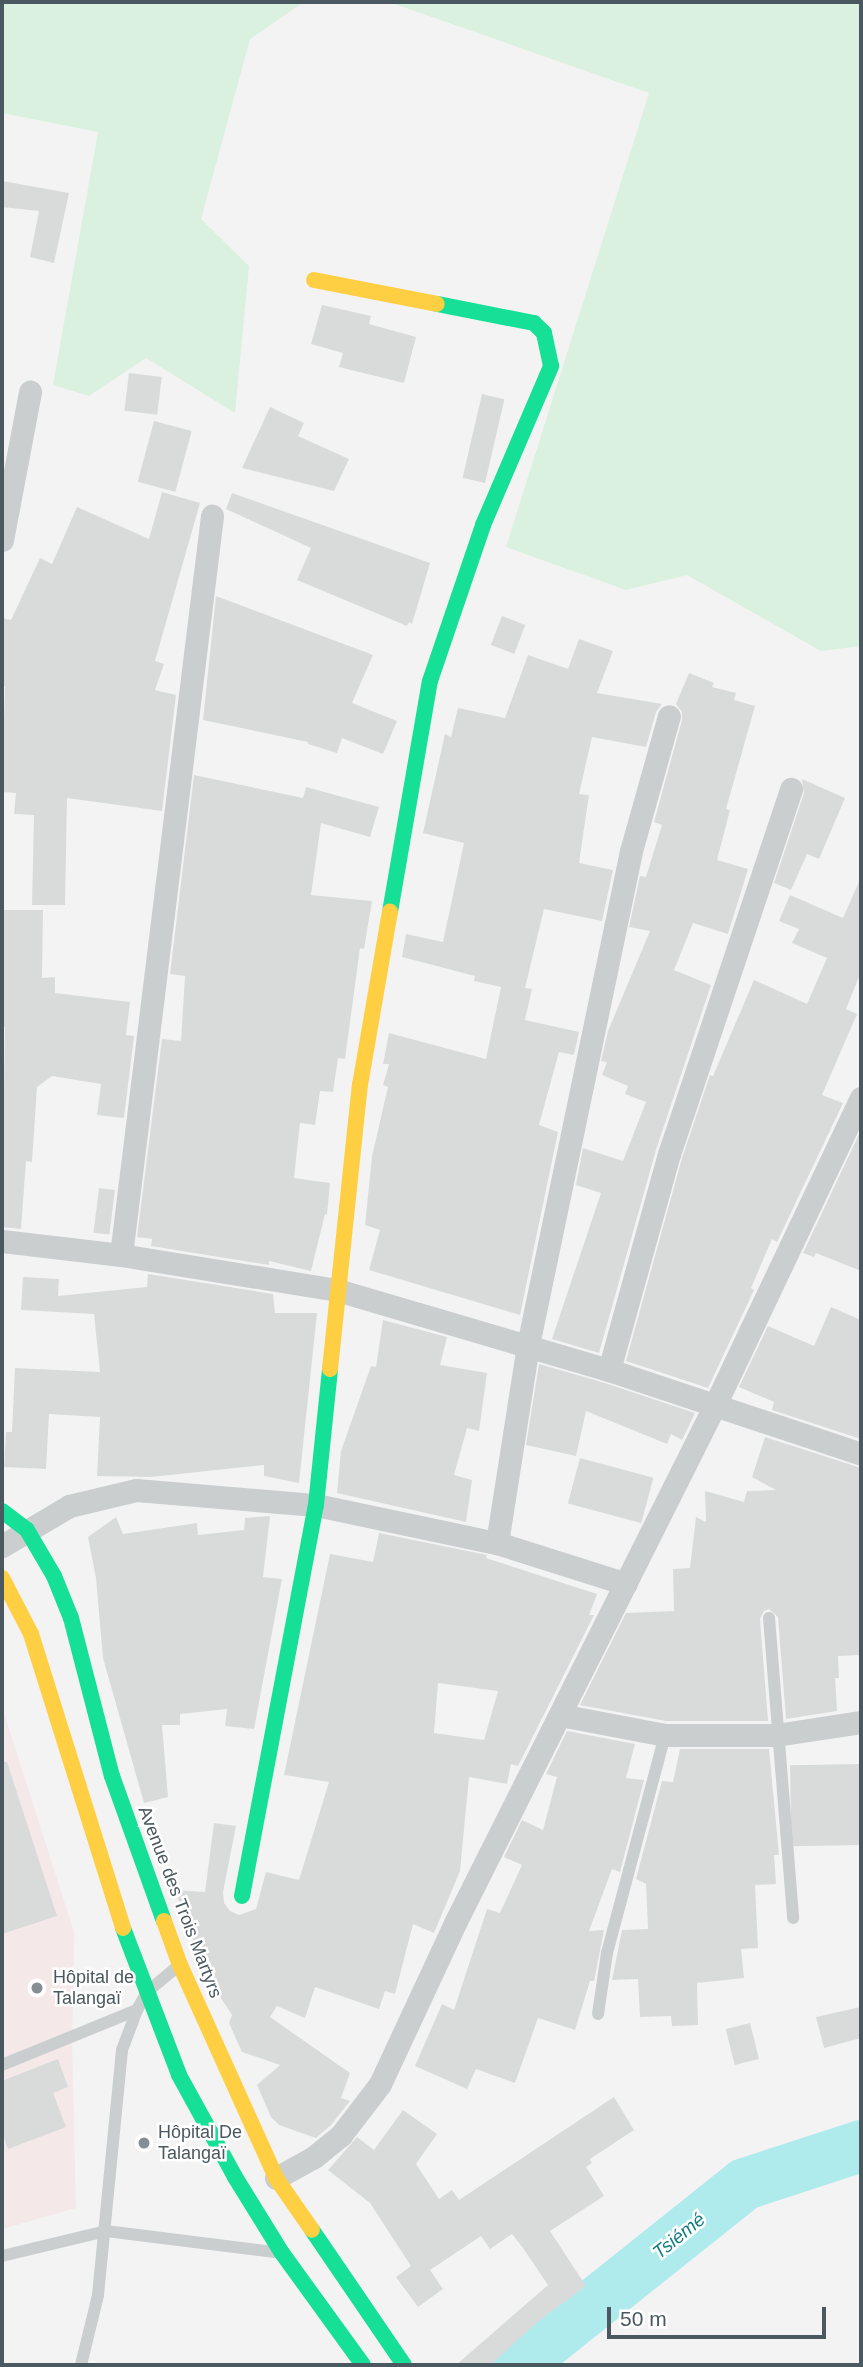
<!DOCTYPE html>
<html>
<head>
<meta charset="utf-8">
<style>
  body { margin:0 }
  #map { position:relative; width:863px; height:2367px; overflow:hidden; background:#f3f3f3; font-family:Helvetica,sans-serif }
  div>[style] { position:absolute }
  [style*='--x'] { left:calc(var(--x)*1px); top:calc(var(--y)*1px); width:calc(var(--w)*1px); rotate:calc(var(--a)*1deg) }
  .medical>* { inset:0; background:#f4e8e9 }
  .green>* { inset:0; background:#d9f1de }
  .river>* { height:52px; margin:-26px; padding:0 26px; transform-origin:26px; border-radius:26px; background:#afeaed }
  .building>* { inset:0; background:#d9dbdb; transform-origin:0 0 }
  .lane>* { height:12px; margin:-6px; padding:0 6px; transform-origin:6px; border-radius:6px; background:#cacecf }
  .street>* { height:23px; margin:-11.5px; padding:0 11.5px; transform-origin:11.5px; border-radius:11.5px; background:#cacecf }
  .fast>* { height:16px; margin:-8px; padding:0 8px; transform-origin:8px; border-radius:8px; background:#16e098 }
  .slow>* { height:16px; margin:-8px; padding:0 8px; transform-origin:8px; border-radius:8px; background:#ffcf43 }
  .dots>* { width:19px; height:19px; translate:-50% -50%; box-sizing:border-box; border:4px solid #fff; border-radius:50% }
  span { translate:-50% -50%; white-space:nowrap; text-align:center; line-height:1.15; -webkit-text-stroke:5px #fff; paint-order:stroke }
  .street-label { font-size:18px; color:#4a585f }
  .poi-label { font-size:18px; color:#4a585f }
  .left { translate:0 -50%; text-align:left }
  .water-label { font-size:19px; color:#127e84; font-style:italic }
  .frame { position:absolute; inset:0; border:4px solid #4a585f; pointer-events:none }
  .scale { position:absolute; left:607px; top:2307px; width:219px; height:32px; box-sizing:border-box; border:4px solid #4a585f; border-top:0; padding-left:9px; font-size:21px; line-height:24px; white-space:nowrap; color:#4a585f; -webkit-text-stroke:5px #fff; paint-order:stroke }
</style>
</head>
<body>
<div id="map">
  <div class="medical">
    <i style="clip-path:polygon(2px 1707px,74px 1932px,72px 2044px,76px 2208px,2px 2229px)"></i>
  </div>
  <div class="green">
    <i style="clip-path:polygon(2px 2px,304px 2px,250px 39px,201px 219px,249px 266px,235px 413px,146px 358px,89px 396px,53px 385px,98px 132px,2px 113px)"></i>
    <i style="clip-path:polygon(389px 2px,861px 2px,861px 646px,821px 651px,687px 575px,626px 590px,506px 547px,649px 93px)"></i>
  </div>
  <div class="river">
    <i style="--x:518;--y:2365;--w:290;--a:-38.6"></i>
    <i style="--x:745;--y:2184;--w:122;--a:-18.1"></i>
  </div>
  <div class="building">
    <i style="clip-path:polygon(2px 181px,69px 193px,54px 263px,30px 257px,39px 211px,2px 207px)"></i>
    <i style="clip-path:polygon(322px 305px,371px 316px,369px 324px,416px 337px,404px 383px,339px 367px,343px 353px,311px 344px)"></i>
    <i style="left:129px;top:373px;width:33px;height:38px;rotate:7deg"></i>
    <i style="left:482px;top:394px;width:23px;height:86px;rotate:13deg"></i>
    <i style="clip-path:polygon(270px 407px,304px 423px,298px 436px,349px 459px,334px 491px,242px 468px)"></i>
    <i style="left:154px;top:421px;width:39px;height:63px;rotate:15deg"></i>
    <i style="clip-path:polygon(162px 492px,200px 503px,155px 661px,164px 664px,155px 690px,176px 695px,162px 811px,67px 798px,65px 905px,32px 905px,34px 815px,14px 814px,16px 793px,2px 792px,5px 686px,2px 686px,2px 618px,11px 620px,40px 558px,52px 564px,77px 507px,149px 539px)"></i>
    <i style="clip-path:polygon(232px 493px,430px 563px,412px 624px,409px 622px,407px 626px,297px 580px,311px 548px,226px 509px)"></i>
    <i style="clip-path:polygon(216px 596px,373px 655px,352px 703px,397px 721px,383px 754px,342px 738px,337px 753px,308px 744px,308px 742px,203px 720px)"></i>
    <i style="left:502px;top:616px;width:25px;height:31px;rotate:21deg"></i>
    <i style="clip-path:polygon(579px 639px,613px 651px,597px 693px,662px 704px,656px 712px,646px 747px,592px 737px,579px 794px,589px 795px,579px 863px,613px 870px,602px 921px,544px 909px,525px 988px,532px 989px,525px 1020px,579px 1032px,574px 1055px,559px 1052px,539px 1125px,558px 1132px,520px 1315px,369px 1270px,380px 1230px,365px 1225px,372px 1156px,388px 1087px,383px 1085px,389px 1064px,383px 1064px,389px 1033px,486px 1059px,501px 987px,474px 981px,475px 976px,402px 957px,406px 934px,443px 942px,464px 843px,423px 833px,445px 734px,451px 737px,458px 708px,505px 718px,528px 655px,568px 669px)"></i>
    <i style="clip-path:polygon(689px 673px,714px 683px,712px 687px,736px 693px,734px 700px,755px 706px,726px 809px,730px 810px,717px 860px,748px 869px,728px 934px,693px 923px,674px 970px,711px 985px,656px 1150px,599px 1353px,552px 1339px,601px 1193px,576px 1185px,583px 1148px,623px 1161px,646px 1102px,625px 1094px,628px 1086px,602px 1075px,607px 1062px,601px 1061px,608px 1031px,650px 931px,629px 927px,640px 876px,646px 877px,662px 825px,654px 822px,682px 720px,682px 712px,676px 704px)"></i>
    <i style="clip-path:polygon(194px 775px,303px 798px,306px 787px,379px 807px,370px 837px,321px 823px,311px 895px,372px 901px,364px 949px,360px 948px,345px 1059px,338px 1058px,333px 1092px,320px 1091px,315px 1125px,300px 1123px,294px 1178px,330px 1183px,327px 1215px,325px 1214px,311px 1271px,269px 1261px,269px 1265px,151px 1246px,152px 1239px,137px 1237px,162px 1039px,181px 1041px,185px 976px,170px 974px)"></i>
    <i style="clip-path:polygon(802px 779px,845px 798px,819px 859px,807px 854px,791px 890px,774px 883px,804px 793px)"></i>
    <i style="clip-path:polygon(861px 877px,861px 972px,846px 1009px,857px 1014px,822px 1095px,843px 1103px,777px 1242px,772px 1239px,751px 1288px,754px 1290px,708px 1388px,626px 1361px,682px 1158px,710px 1075px,713px 1076px,754px 980px,807px 1004px,827px 958px,792px 943px,799px 929px,779px 921px,790px 895px,843px 918px)"></i>
    <i style="clip-path:polygon(2px 910px,43px 910px,42px 978px,55px 977px,55px 993px,130px 1002px,126px 1035px,134px 1036px,124px 1118px,97px 1115px,101px 1084px,52px 1076px,37px 1087px,32px 1162px,26px 1161px,21px 1229px,2px 1227px,5px 1027px,2px 1027px)"></i>
    <i style="clip-path:polygon(861px 1130px,861px 1271px,816px 1253px,814px 1257px,803px 1253px)"></i>
    <i style="left:99px;top:1188px;width:16px;height:45px;rotate:7deg"></i>
    <i style="clip-path:polygon(148px 1274px,273px 1294px,275px 1313px,317px 1313px,299px 1483px,264px 1476px,264px 1465px,151px 1477px,97px 1476px,100px 1417px,49px 1414px,46px 1469px,4px 1467px,6px 1432px,12px 1432px,15px 1368px,100px 1372px,94px 1314px,21px 1310px,23px 1277px,59px 1279px,58px 1296px,147px 1287px)"></i>
    <i style="clip-path:polygon(831px 1307px,861px 1320px,861px 1439px,772px 1410px,774px 1402px,739px 1387px,768px 1326px,814px 1346px)"></i>
    <i style="clip-path:polygon(383px 1320px,447px 1337px,440px 1365px,487px 1373px,479px 1431px,467px 1428px,454px 1475px,472px 1480px,466px 1522px,337px 1493px,341px 1451px,371px 1366px,376px 1367px)"></i>
    <i style="clip-path:polygon(539px 1364px,605px 1383px,695px 1413px,682px 1440px,671px 1434px,667px 1444px,586px 1411px,576px 1456px,526px 1445px)"></i>
    <i style="clip-path:polygon(765px 1437px,861px 1468px,860px 1655px,838px 1656px,839px 1678px,835px 1678px,837px 1711px,786px 1719px,778px 1617px,769px 1609px,764px 1611px,760px 1619px,768px 1721px,666px 1721px,580px 1705px,626px 1613px,674px 1611px,673px 1569px,690px 1568px,696px 1517px,706px 1522px,705px 1491px,744px 1502px,747px 1491px,776px 1490px,752px 1477px)"></i>
    <i style="left:580px;top:1458px;width:76px;height:47px;rotate:15deg"></i>
    <i style="clip-path:polygon(270px 1516px,263px 1577px,282px 1579px,254px 1729px,225px 1726px,227px 1709px,180px 1714px,180px 1725px,162px 1725px,168px 1797px,144px 1803px,103px 1658px,96px 1578px,88px 1537px,116px 1517px,123px 1534px,197px 1523px,198px 1535px,244px 1530px,245px 1518px)"></i>
    <i style="clip-path:polygon(evenodd,379px 1533px,487px 1555px,486px 1558px,597px 1594px,589px 1615px,594px 1615px,518px 1766px,511px 1764px,507px 1784px,469px 1777px,460px 1871px,434px 1933px,413px 1924px,395px 1994px,385px 1991px,379px 2009px,315px 1987px,305px 2018px,277px 2006px,270px 2017px,350px 2073px,341px 2098px,350px 2101px,331px 2125px,316px 2138px,279px 2125px,271px 2117px,257px 2085px,280px 2065px,242px 2052px,229px 2023px,232px 2015px,213px 1986px,199px 1957px,175px 1890px,205px 1892px,214px 1823px,236px 1826px,223px 1892px,224px 1903px,230px 1911px,239px 1915px,256px 1909px,266px 1872px,299px 1880px,329px 1782px,284px 1775px,330px 1554px,373px 1562px,379px 1533px,438px 1683px,498px 1691px,484px 1740px,434px 1733px,438px 1683px)"></i>
    <i style="clip-path:polygon(567px 1731px,635px 1744px,626px 1778px,644px 1780px,620px 1872px,612px 1869px,589px 1931px,604px 1930px,594px 1981px,590px 1981px,575px 2030px,538px 2018px,515px 2083px,476px 2069px,467px 2089px,415px 2066px,442px 2004px,454px 2010px,487px 1909px,500px 1913px,522px 1865px,504px 1857px,522px 1820px,543px 1830px,557px 1777px,546px 1774px)"></i>
    <i style="clip-path:polygon(680px 1749px,769px 1749px,779px 1855px,774px 1855px,776px 1884px,755px 1885px,758px 1948px,741px 1949px,744px 1978px,697px 1983px,698px 2025px,672px 2026px,671px 2016px,640px 2017px,638px 1979px,612px 1980px,622px 1930px,648px 1929px,646px 1884px,636px 1879px,662px 1781px,673px 1782px)"></i>
    <i style="clip-path:polygon(2px 1762px,7px 1762px,57px 1916px,2px 1934px)"></i>
    <i style="left:860px;top:1764px;width:81px;height:70px;rotate:89deg"></i>
    <i style="clip-path:polygon(861px 2007px,861px 2038px,824px 2048px,816px 2017px)"></i>
    <i style="left:750px;top:2023px;width:37px;height:25px;rotate:76deg"></i>
    <i style="clip-path:polygon(58px 2059px,68px 2087px,53px 2093px,66px 2127px,8px 2149px,2px 2132px,2px 2081px)"></i>
    <i style="clip-path:polygon(614px 2097px,634px 2130px,590px 2159px,592px 2163px,586px 2167px,604px 2196px,550px 2231px,586px 2286px,536px 2323px,491px 2365px,456px 2365px,548px 2285px,523px 2248px,512px 2234px,490px 2249px,481px 2236px,430px 2270px,443px 2289px,418px 2307px,396px 2277px,411px 2266px,370px 2203px,328px 2170px,357px 2137px,374px 2150px,403px 2110px,437px 2134px,416px 2164px,439px 2199px,452px 2190px,459px 2200px)"></i>
  </div>
  <div class="lane">
    <i style="--x:769;--y:1618;--w:301;--a:85.4"></i>
    <i style="--x:598;--y:2014;--w:62;--a:-81.6"></i>
    <i style="--x:607;--y:1953;--w:226;--a:-75.1"></i>
    <i style="--x:2;--y:2065;--w:146;--a:-22.2"></i>
    <i style="--x:2;--y:2256;--w:107;--a:-13.5"></i>
    <i style="--x:106;--y:2231;--w:169;--a:7.1"></i>
    <i style="--x:81;--y:2365;--w:72;--a:-76.3"></i>
    <i style="--x:98;--y:2295;--w:246;--a:-84.4"></i>
    <i style="--x:122;--y:2050;--w:43;--a:-69.4"></i>
    <i style="--x:137;--y:2010;--w:21;--a:-61"></i>
    <i style="--x:147;--y:1992;--w:38;--a:-40"></i>
  </div>
  <div class="street">
    <i style="--x:2;--y:540;--w:151;--a:-79.3"></i>
    <i style="--x:2;--y:1241;--w:120;--a:6.7"></i>
    <i style="--x:121;--y:1255;--w:219;--a:9.2"></i>
    <i style="--x:337;--y:1290;--w:284;--a:16.4"></i>
    <i style="--x:609;--y:1370;--w:266;--a:18.4"></i>
    <i style="--x:121;--y:1255;--w:745;--a:-82.98"></i>
    <i style="--x:609;--y:1370;--w:224;--a:-74.5"></i>
    <i style="--x:669;--y:1154;--w:385;--a:-71.5"></i>
    <i style="--x:497;--y:1543;--w:200;--a:-81.1"></i>
    <i style="--x:528;--y:1345;--w:505;--a:-78.22"></i>
    <i style="--x:631;--y:851;--w:140;--a:-74.3"></i>
    <i style="--x:2;--y:1546;--w:78;--a:-30.8"></i>
    <i style="--x:69;--y:1506;--w:69;--a:-13.4"></i>
    <i style="--x:136;--y:1490;--w:181;--a:4.8"></i>
    <i style="--x:316;--y:1505;--w:185;--a:11.9"></i>
    <i style="--x:497;--y:1543;--w:135;--a:17.6"></i>
    <i style="--x:560;--y:1715;--w:107;--a:10.8"></i>
    <i style="--x:665;--y:1735;--w:111;--a:0"></i>
    <i style="--x:776;--y:1735;--w:86;--a:-8.7"></i>
    <i style="--x:276;--y:2178;--w:43;--a:-28.9"></i>
    <i style="--x:314;--y:2157;--w:35;--a:-39"></i>
    <i style="--x:341;--y:2135;--w:64;--a:-52.6"></i>
    <i style="--x:380;--y:2084;--w:178;--a:-65"></i>
    <i style="--x:455;--y:1923;--w:580;--a:-63.35"></i>
    <i style="--x:715;--y:1405;--w:340;--a:-64.6"></i>
  </div>
  <div class="fast">
    <i style="--x:390;--y:912;--w:234;--a:-80.2"></i>
    <i style="--x:430;--y:681;--w:165;--a:-71.2"></i>
    <i style="--x:483;--y:525;--w:173;--a:-66.8"></i>
    <i style="--x:551;--y:366;--w:34;--a:-102"></i>
    <i style="--x:544;--y:333;--w:14;--a:-135"></i>
    <i style="--x:534;--y:323;--w:99;--a:-168.9"></i>
    <i style="--x:2;--y:1511;--w:31;--a:37"></i>
    <i style="--x:27;--y:1530;--w:53;--a:59.6"></i>
    <i style="--x:54;--y:1576;--w:45;--a:68"></i>
    <i style="--x:71;--y:1618;--w:163;--a:75.5"></i>
    <i style="--x:112;--y:1776;--w:154;--a:70.3"></i>
    <i style="--x:242;--y:1896;--w:398;--a:-79.3"></i>
    <i style="--x:316;--y:1505;--w:137;--a:-84.1"></i>
    <i style="--x:123;--y:1928;--w:157;--a:69.1"></i>
    <i style="--x:179;--y:2075;--w:116;--a:61.2"></i>
    <i style="--x:235;--y:2177;--w:89;--a:58.3"></i>
    <i style="--x:282;--y:2253;--w:138;--a:54.1"></i>
    <i style="--x:312;--y:2230;--w:163;--a:55.7"></i>
  </div>
  <div class="slow">
    <i style="--x:314;--y:280;--w:125;--a:11"></i>
    <i style="--x:330;--y:1369;--w:286;--a:-84"></i>
    <i style="--x:360;--y:1085;--w:176;--a:-80.2"></i>
    <i style="--x:2;--y:1578;--w:63;--a:62.6"></i>
    <i style="--x:31;--y:1634;--w:308;--a:72.6"></i>
    <i style="--x:164;--y:1921;--w:47;--a:70"></i>
    <i style="--x:180;--y:1965;--w:234;--a:65.7"></i>
    <i style="--x:276;--y:2178;--w:63;--a:55.3"></i>
  </div>
  <div class="dots">
    <i style="left:37px;top:1988px;background:#858e93"></i>
    <i style="left:144px;top:2143px;background:#858e93"></i>
  </div>
  <div class="street-label">
    <span style="left:180px;top:1902px;rotate:69deg">Avenue des Trois Martyrs</span>
  </div>
  <div class="poi-label">
    <span class="left" style="left:53px;top:1988px">Hôpital de<br>Talangaï</span>
    <span class="left" style="left:158px;top:2143px">Hôpital De<br>Talangaï</span>
  </div>
  <div class="water-label">
    <span style="left:679px;top:2236px;rotate:-39deg">Tsiémé</span>
  </div>
  <div class="frame"></div>
  <div class="scale">50 m</div>
</div>
</body>
</html>
